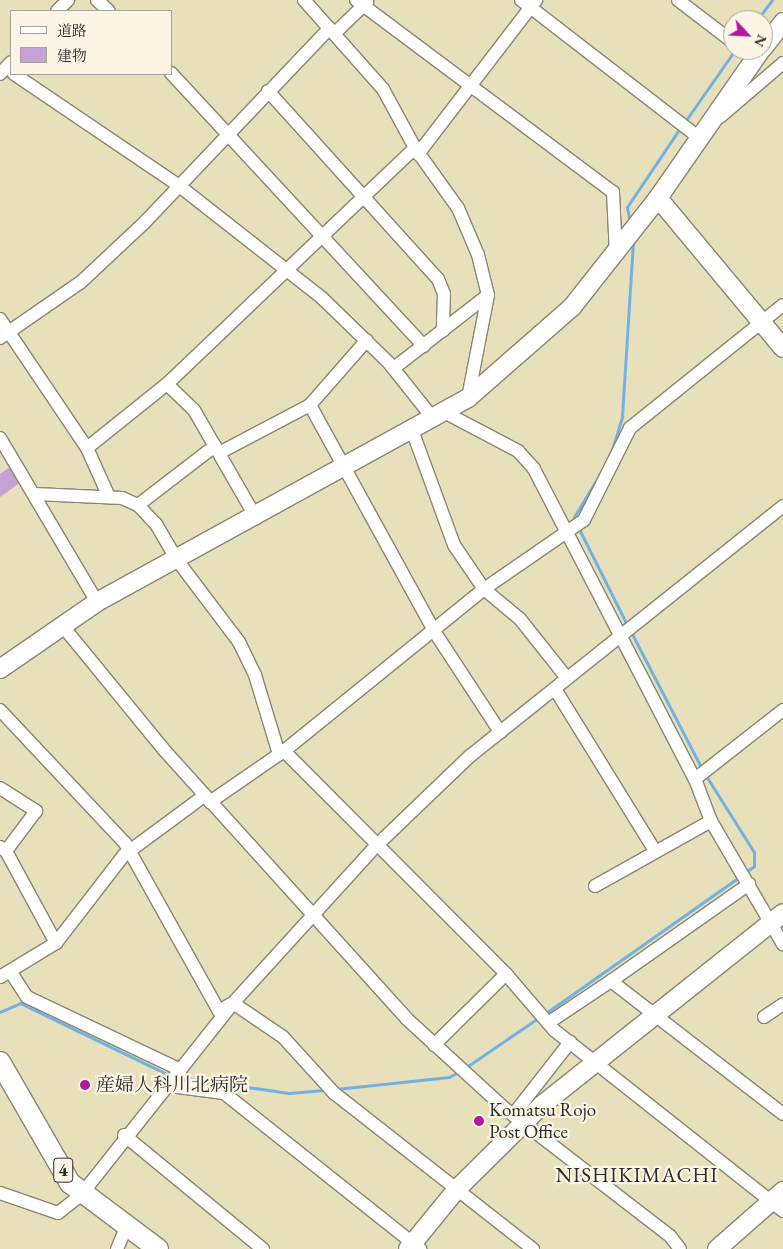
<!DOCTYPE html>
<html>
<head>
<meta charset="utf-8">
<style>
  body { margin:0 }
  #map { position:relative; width:783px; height:1249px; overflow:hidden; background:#e7e0bb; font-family:"EB Garamond","Noto Serif JP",serif }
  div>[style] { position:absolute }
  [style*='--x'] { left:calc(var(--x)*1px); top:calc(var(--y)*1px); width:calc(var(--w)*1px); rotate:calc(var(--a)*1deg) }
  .stream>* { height:3px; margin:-1.5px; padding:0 1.5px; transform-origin:1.5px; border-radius:1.5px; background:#71b2e5 }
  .building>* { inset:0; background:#c6a1d6 }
  .roads { filter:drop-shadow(1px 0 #898673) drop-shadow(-1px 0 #898673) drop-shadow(0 1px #898673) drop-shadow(0 -1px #898673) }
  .street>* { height:12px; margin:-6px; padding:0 6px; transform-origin:6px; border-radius:6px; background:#fff }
  .secondary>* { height:18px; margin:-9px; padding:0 9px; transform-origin:9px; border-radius:9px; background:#fff }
  .primary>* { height:20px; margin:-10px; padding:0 10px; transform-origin:10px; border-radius:10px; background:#fff }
  .dots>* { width:14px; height:14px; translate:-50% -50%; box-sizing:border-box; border:2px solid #fcf5e5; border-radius:50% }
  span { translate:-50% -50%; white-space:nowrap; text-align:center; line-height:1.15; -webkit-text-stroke:4.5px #fcf5e5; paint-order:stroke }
  .shield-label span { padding:1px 4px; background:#fcf5e5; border:1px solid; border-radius:4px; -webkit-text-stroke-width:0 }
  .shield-label { font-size:18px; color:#2b2b2b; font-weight:700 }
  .poi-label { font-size:19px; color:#2b2b2b }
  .left { translate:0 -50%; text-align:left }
  .quarter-label { font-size:21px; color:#2b2b2b; letter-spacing:1px }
  .legend { position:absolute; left:10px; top:10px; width:162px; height:65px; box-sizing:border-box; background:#fcf5e5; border:1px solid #a8a49b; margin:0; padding:6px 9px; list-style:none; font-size:15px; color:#2b2b2b }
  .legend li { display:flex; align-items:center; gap:10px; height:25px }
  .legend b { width:25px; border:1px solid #a8a49b }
  .north { position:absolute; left:723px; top:10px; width:50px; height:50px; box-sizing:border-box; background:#fcf5e5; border:1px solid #a8a49b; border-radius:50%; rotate:115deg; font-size:14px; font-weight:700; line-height:20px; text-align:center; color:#2b2b2b }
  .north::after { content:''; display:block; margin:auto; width:18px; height:22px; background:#b5179e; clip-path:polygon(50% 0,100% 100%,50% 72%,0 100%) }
</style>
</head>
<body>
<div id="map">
  <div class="stream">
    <i style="--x:757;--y:20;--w:25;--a:-53"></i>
    <i style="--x:684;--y:123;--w:89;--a:-55.1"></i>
    <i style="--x:630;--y:223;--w:16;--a:-101"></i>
    <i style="--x:627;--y:207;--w:95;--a:-56.1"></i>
    <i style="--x:611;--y:453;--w:39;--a:-73"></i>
    <i style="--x:622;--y:416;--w:175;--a:-86.4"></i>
    <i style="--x:576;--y:522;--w:5;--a:-112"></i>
    <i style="--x:574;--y:517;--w:54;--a:-58.7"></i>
    <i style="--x:578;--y:527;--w:112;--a:63.4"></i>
    <i style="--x:631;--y:632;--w:150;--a:62.6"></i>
    <i style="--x:708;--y:779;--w:86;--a:57.8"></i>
    <i style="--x:754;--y:852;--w:14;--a:90"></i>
    <i style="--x:754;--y:866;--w:10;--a:143"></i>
    <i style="--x:0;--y:1012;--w:22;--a:-24"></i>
    <i style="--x:20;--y:1003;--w:168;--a:25.8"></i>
    <i style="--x:543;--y:1015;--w:242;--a:-35.1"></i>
    <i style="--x:465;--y:1068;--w:88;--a:-34.4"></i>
    <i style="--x:177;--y:1077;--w:113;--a:8.1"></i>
    <i style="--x:289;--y:1093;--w:35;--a:-5"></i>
    <i style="--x:336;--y:1089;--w:114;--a:-6.1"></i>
    <i style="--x:449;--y:1077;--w:13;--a:-29"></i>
  </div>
  <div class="building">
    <i style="clip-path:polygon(10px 467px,21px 482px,0 497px,0 474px)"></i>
  </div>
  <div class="roads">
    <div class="street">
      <i style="--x:97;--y:0;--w:16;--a:43"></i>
      <i style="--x:304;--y:0;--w:119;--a:48.4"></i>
      <i style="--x:383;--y:89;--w:67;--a:61.5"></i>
      <i style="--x:415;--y:148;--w:74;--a:54.4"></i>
      <i style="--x:458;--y:208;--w:51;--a:66.9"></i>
      <i style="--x:478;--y:255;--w:41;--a:76"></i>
      <i style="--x:488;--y:295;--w:105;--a:101"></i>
      <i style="--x:356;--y:0;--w:321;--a:36.8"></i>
      <i style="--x:613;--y:192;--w:63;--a:87.3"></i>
      <i style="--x:521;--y:0;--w:224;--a:37.7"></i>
      <i style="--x:698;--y:137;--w:11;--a:-41"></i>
      <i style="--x:678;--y:0;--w:69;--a:37.4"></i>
      <i style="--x:57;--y:11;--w:16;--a:-45"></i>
      <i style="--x:335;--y:33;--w:45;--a:-44.1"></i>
      <i style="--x:744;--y:50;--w:14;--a:36"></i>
      <i style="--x:171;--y:73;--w:372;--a:47.2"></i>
      <i style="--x:0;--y:74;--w:16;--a:-47"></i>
      <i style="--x:14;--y:74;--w:198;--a:34.1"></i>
      <i style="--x:178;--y:185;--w:183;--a:38.1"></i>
      <i style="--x:322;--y:298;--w:93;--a:44.1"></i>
      <i style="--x:389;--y:363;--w:69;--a:51.5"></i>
      <i style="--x:268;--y:91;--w:253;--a:47.9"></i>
      <i style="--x:438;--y:279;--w:16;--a:68"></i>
      <i style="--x:444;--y:294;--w:37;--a:92"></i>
      <i style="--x:720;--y:117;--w:83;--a:-40.6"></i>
      <i style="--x:418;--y:154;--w:194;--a:-52.5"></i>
      <i style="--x:0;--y:319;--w:156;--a:56"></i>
      <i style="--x:87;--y:448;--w:54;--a:65.8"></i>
      <i style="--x:0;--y:338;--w:98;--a:-34.7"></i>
      <i style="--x:81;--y:282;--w:86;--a:-43.1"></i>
      <i style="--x:144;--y:223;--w:269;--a:-46.4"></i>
      <i style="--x:394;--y:368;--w:119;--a:-37.8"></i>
      <i style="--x:167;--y:384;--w:37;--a:44"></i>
      <i style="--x:194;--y:410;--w:125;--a:60.1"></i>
      <i style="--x:310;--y:405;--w:258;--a:61.2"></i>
      <i style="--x:434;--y:631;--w:121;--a:56.8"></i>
      <i style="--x:444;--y:412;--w:84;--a:27.8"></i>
      <i style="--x:518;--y:451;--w:24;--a:48"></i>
      <i style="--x:534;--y:469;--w:349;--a:62.6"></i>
      <i style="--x:695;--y:779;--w:45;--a:69.1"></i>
      <i style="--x:711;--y:821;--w:143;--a:59.7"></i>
      <i style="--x:412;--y:430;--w:122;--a:69.9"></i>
      <i style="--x:454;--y:545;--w:53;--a:55.7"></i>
      <i style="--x:484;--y:589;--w:47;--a:39.8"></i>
      <i style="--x:520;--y:619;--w:75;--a:51.5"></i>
      <i style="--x:0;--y:438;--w:191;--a:59.4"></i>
      <i style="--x:87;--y:448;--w:102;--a:-38.7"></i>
      <i style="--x:167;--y:384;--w:342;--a:-43.6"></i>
      <i style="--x:219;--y:453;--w:103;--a:-27.8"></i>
      <i style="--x:310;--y:405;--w:86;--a:-48.8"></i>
      <i style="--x:35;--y:494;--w:87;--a:2.6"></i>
      <i style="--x:122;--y:498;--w:17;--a:24"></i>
      <i style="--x:138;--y:505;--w:26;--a:47"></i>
      <i style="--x:156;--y:524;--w:42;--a:59.7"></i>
      <i style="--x:177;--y:560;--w:103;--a:52.9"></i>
      <i style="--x:239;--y:642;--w:37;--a:64"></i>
      <i style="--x:255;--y:675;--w:83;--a:73.1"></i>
      <i style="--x:138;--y:505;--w:97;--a:-37.5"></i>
      <i style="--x:61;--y:624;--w:164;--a:50.7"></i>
      <i style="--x:165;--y:751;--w:361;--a:47.9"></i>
      <i style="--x:407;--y:1019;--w:132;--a:42.5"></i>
      <i style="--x:504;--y:1108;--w:210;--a:37.6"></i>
      <i style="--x:670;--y:1236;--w:16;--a:52"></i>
      <i style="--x:555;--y:689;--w:190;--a:58.3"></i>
      <i style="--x:0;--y:710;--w:183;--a:46.8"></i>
      <i style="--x:125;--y:843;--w:193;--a:60.8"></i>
      <i style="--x:219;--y:1011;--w:14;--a:-30"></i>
      <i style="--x:284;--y:751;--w:315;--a:45.1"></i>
      <i style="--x:506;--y:974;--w:74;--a:49.4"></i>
      <i style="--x:554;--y:1030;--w:292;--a:38.3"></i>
      <i style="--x:695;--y:779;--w:112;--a:-38.1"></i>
      <i style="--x:0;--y:788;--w:43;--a:32.6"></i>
      <i style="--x:36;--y:811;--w:50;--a:126.9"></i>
      <i style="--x:210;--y:802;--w:90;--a:-34.6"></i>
      <i style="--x:284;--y:751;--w:257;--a:-39"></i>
      <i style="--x:484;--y:589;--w:121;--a:-34.6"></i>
      <i style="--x:584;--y:520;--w:103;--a:-63.4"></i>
      <i style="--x:630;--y:428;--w:196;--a:-38.8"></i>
      <i style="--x:0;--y:847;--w:7;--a:34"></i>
      <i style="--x:6;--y:851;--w:105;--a:61.5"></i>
      <i style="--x:595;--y:886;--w:133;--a:-29.3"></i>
      <i style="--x:10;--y:971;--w:31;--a:57"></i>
      <i style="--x:27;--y:997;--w:170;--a:25.4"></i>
      <i style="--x:0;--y:977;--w:66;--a:-31.3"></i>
      <i style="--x:56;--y:943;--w:111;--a:-52.3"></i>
      <i style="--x:124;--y:855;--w:99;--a:-36.4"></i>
      <i style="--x:611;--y:981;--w:169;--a:-35.1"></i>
      <i style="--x:233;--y:1003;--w:60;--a:34.2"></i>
      <i style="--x:283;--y:1037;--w:76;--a:47.7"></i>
      <i style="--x:334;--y:1093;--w:253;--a:38.1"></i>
      <i style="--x:764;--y:1017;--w:23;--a:-34"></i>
      <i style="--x:548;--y:1023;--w:76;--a:-33.7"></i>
      <i style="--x:611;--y:981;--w:217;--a:37.7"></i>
      <i style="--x:434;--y:1045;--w:101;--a:-44.6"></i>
      <i style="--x:170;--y:1086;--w:54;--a:7.4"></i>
      <i style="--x:224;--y:1093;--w:251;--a:38.5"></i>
      <i style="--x:513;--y:1115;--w:93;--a:-52"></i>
      <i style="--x:124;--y:1135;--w:180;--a:39.4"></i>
      <i style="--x:0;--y:1193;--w:61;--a:19"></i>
      <i style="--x:58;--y:1213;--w:29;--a:-38"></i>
      <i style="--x:81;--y:1195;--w:245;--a:-51.6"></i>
      <i style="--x:233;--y:1003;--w:212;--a:-47.7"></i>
      <i style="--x:376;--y:846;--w:130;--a:-43.8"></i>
      <i style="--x:470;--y:756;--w:401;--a:-38.6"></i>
      <i style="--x:117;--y:1249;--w:23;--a:-67"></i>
    </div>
    <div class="secondary">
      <i style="--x:763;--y:48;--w:33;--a:-52"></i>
      <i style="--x:658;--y:198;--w:195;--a:50.2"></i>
      <i style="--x:0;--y:669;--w:118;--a:-34.6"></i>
      <i style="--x:97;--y:602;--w:423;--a:-28.8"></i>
      <i style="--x:468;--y:398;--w:138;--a:-41.2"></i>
      <i style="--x:572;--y:307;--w:139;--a:-51.7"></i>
      <i style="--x:658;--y:198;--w:180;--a:-55.2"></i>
      <i style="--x:408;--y:1249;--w:77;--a:-50.8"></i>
      <i style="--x:457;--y:1189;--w:120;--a:-44.7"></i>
      <i style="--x:542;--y:1105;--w:308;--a:-38.5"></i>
      <i style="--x:717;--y:1249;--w:88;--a:-41.3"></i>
    </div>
    <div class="primary">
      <i style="--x:0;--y:1062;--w:140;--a:60"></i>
      <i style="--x:70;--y:1183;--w:110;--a:36.9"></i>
    </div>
  </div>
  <div class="dots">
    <i style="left:85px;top:1085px;background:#b5179e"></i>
    <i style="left:479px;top:1121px;background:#b5179e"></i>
  </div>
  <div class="shield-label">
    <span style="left:63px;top:1170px">4</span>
  </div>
  <div class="poi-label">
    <span class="left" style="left:96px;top:1085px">産婦人科川北病院</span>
    <span class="left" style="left:489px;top:1121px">Komatsu Rojo<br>Post Office</span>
  </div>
  <div class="quarter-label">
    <span style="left:637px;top:1175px">NISHIKIMACHI</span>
  </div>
  <ul class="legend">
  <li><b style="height:6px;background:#fff"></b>道路</li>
  <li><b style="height:14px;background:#c6a1d6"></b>建物</li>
  </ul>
  <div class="north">N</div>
</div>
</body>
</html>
